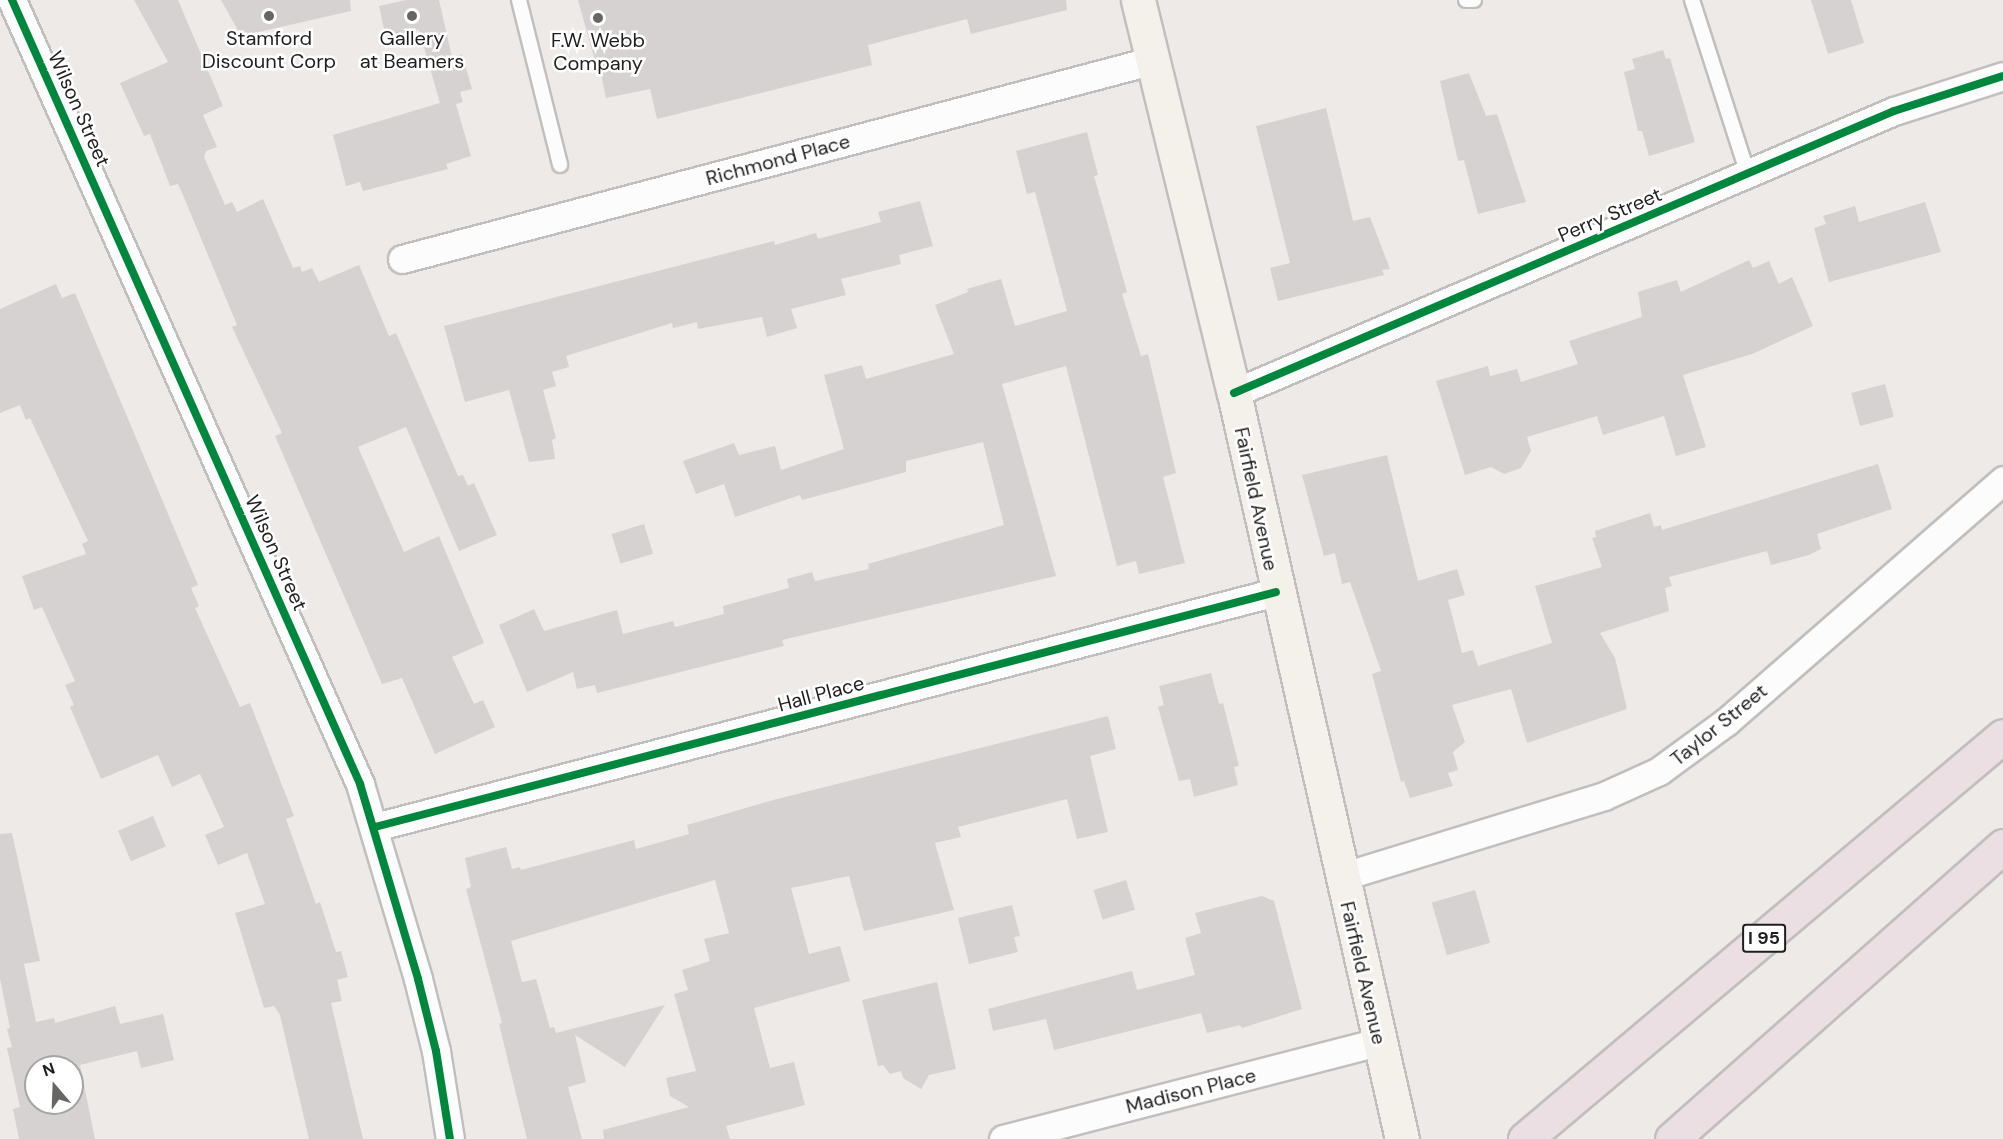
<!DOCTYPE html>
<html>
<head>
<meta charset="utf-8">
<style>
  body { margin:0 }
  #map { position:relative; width:2003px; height:1139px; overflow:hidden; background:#eeeae8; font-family:"DM Sans",sans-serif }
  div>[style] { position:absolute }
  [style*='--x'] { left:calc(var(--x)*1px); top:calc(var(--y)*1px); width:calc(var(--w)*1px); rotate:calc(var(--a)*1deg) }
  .building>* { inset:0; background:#d6d2d1; transform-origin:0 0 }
  .roads { filter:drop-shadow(2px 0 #c1bfbe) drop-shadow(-2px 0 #c1bfbe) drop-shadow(0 2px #c1bfbe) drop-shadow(0 -2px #c1bfbe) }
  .lane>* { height:14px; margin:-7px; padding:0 7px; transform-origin:7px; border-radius:7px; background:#fcfcfc }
  .street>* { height:27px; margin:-13.5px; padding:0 13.5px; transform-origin:13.5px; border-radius:13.5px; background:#fcfcfc }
  .secondary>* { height:33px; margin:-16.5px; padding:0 16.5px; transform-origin:16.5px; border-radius:16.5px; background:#f4f1eb }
  .highway>* { height:33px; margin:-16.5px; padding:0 16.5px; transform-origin:16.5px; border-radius:16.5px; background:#ebdfe4 }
  .cycleway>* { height:8px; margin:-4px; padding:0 4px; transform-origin:4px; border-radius:4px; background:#00873e }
  .dots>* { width:16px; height:16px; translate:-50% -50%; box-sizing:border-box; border:3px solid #fff; border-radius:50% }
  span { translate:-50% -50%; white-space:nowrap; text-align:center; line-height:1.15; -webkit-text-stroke:5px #fff; paint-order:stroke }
  .shield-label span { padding:2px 4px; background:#fff; border:2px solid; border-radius:4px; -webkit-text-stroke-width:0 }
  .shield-label { font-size:18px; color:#1f1f1f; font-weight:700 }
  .poi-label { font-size:20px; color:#1f1f1f }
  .street-label { font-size:20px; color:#1f1f1f }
  .north { position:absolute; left:24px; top:1055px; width:60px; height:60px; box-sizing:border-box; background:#fff; border:2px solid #a5a5a5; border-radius:50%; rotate:341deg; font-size:16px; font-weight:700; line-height:24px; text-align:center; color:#1f1f1f }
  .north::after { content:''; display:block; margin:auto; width:21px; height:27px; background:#676665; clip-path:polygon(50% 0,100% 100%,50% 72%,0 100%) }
</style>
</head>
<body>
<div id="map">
  <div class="building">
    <i style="clip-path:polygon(134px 0,178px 0,223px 106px,203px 115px,217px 147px,206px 151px,204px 157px,225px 205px,232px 202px,237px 212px,263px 199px,293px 268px,300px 266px,302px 272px,312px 268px,319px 282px,359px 265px,389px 336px,396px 333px,458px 476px,463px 475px,468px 486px,474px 483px,497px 535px,459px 551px,406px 427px,358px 447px,404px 552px,439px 536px,484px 643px,452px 657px,474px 704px,483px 700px,495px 727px,435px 754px,402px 678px,382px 684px,275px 436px,282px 433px,232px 327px,237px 325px,183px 195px,178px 184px,170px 186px,150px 134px,144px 136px,120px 83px,168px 62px)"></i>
    <i style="clip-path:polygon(221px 0,350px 0,351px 11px,241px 36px)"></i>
    <i style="clip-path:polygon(406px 0,439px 0,452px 57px,462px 54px,472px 89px,460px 92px,463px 102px,456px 104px,471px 156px,446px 164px,448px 169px,363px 191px,360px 182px,346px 186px,333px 135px,440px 103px,419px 30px,386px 38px,379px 6px)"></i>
    <i style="clip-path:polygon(578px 0,1066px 0,1067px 10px,971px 34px,967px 19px,868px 45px,872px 65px,657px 119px,650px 89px,606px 98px,598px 60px,595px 61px)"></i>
    <i style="clip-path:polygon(1811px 0,1851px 0,1864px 43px,1828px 54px)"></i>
    <i style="clip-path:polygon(1663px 50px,1666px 59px,1670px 58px,1695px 142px,1649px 156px,1642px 131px,1638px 131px,1624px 72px,1635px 69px,1632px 59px)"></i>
    <i style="clip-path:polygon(1469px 73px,1486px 116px,1497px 114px,1526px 202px,1478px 214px,1464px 160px,1458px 161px,1440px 81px)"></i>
    <i style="clip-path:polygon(1326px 108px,1353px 221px,1370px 217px,1390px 269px,1382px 270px,1384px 275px,1278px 301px,1270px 268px,1290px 263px,1256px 126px)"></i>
    <i style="clip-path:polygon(1087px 132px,1098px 175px,1094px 176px,1127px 292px,1122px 294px,1141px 356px,1148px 354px,1176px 473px,1163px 477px,1185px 563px,1139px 574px,1136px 561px,1117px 566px,1066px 366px,1002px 384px,1056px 576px,782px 640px,784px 646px,597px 693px,595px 685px,577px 689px,573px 672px,527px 692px,499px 625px,534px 609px,544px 631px,617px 610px,623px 634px,673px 621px,675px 627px,724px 614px,723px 606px,789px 588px,787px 579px,812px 572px,815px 581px,869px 569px,868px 564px,1004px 525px,983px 442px,906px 461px,906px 472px,802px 500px,800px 495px,735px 517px,724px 484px,696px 494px,683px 461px,734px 443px,739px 455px,775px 446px,781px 470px,844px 449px,824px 375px,862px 365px,866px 379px,954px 354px,935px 305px,968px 292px,967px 289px,1001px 279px,1015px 326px,1067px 311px,1035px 192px,1027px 194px,1016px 151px)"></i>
    <i style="clip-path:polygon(920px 201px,933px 246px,899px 255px,901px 264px,841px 279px,846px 295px,791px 309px,797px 328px,767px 337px,762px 317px,698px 329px,697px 322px,673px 328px,672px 323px,566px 356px,569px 367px,552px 372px,556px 386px,543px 390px,556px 438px,552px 440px,555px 459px,529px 462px,509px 390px,465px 402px,444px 326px,774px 241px,775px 245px,816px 233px,818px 239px,881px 222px,878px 212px)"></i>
    <i style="clip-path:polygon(1925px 202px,1941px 252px,1829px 282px,1814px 228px,1826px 224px,1823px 216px,1855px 206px,1859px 222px)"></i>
    <i style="clip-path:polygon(1749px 260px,1753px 268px,1769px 261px,1779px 284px,1792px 277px,1813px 326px,1752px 354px,1683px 375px,1706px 447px,1676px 456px,1664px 416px,1603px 435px,1597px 416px,1527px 437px,1531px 451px,1521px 468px,1504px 474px,1491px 467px,1465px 475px,1436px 381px,1488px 366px,1490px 376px,1517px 369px,1521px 382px,1578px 364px,1569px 341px,1642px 317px,1638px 292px,1677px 280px,1681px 292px)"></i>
    <i style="clip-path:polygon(56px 284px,62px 298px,75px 293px,198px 585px,191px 588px,199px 606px,195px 608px,240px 707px,250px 703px,294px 816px,286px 819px,316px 904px,320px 902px,336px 952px,341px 951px,348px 977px,337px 980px,342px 1001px,331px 1003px,363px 1139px,309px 1139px,280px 1015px,274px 1006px,264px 1008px,235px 913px,265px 904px,247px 853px,218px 865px,205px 835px,224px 827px,200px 774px,172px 787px,158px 755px,101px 779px,70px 707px,74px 705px,65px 685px,75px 681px,42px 607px,34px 610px,22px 576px,86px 554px,82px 544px,88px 541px,30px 418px,26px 420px,20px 405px,0 413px,0 309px)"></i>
    <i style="left:1885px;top:384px;width:34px;height:35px;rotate:75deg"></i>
    <i style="clip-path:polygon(1387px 455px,1418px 581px,1457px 569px,1465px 595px,1448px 600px,1462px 653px,1473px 650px,1478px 666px,1552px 643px,1535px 586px,1602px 567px,1592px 538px,1596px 537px,1595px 531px,1650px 513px,1654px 527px,1661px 525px,1662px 530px,1878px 464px,1892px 509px,1817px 534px,1821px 549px,1809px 555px,1771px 565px,1767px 551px,1669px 577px,1672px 586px,1665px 588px,1669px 611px,1600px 633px,1615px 658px,1627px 709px,1527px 743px,1511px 689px,1452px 705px,1465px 742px,1453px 752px,1458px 770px,1448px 773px,1453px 786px,1410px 798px,1404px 781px,1401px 782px,1372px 674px,1381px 671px,1350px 582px,1342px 584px,1335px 553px,1324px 556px,1302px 475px)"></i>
    <i style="left:644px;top:524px;width:31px;height:34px;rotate:73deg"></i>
    <i style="clip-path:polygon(1211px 673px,1219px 704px,1223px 703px,1239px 766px,1234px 767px,1238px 785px,1194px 797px,1190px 779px,1179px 781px,1158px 707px,1164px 705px,1159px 686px)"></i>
    <i style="clip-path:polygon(1108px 716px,1116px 749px,1090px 756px,1108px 832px,1077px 839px,1067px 799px,958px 827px,961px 837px,935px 843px,954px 910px,864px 931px,849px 876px,791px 888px,809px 954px,840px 946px,850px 981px,754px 1008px,770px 1068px,794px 1062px,805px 1105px,726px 1126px,730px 1139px,604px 1139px,603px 1130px,689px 1107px,670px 1096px,666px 1078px,696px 1071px,674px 994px,688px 990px,682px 970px,710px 961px,704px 939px,729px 933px,715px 880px,511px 941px,522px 982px,536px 979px,550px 1028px,554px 1027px,556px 1033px,665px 1005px,625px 1067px,575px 1035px,586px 1082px,568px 1087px,582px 1139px,527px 1139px,499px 1024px,502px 1023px,466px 889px,471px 887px,465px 858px,506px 847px,512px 869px,520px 867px,521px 870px,634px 840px,636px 849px,689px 834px,687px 825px,777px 799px)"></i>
    <i style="left:153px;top:816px;width:33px;height:38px;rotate:67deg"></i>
    <i style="clip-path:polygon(evenodd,12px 833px,40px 961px,24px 964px,36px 1022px,54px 1018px,55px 1023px,115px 1006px,120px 1024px,163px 1014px,174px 1060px,141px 1068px,137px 1051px,80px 1065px,95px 1139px,19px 1139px,13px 1109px,20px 1107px,7px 1048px,12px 1047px,7px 1029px,10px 1028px,0 979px,0 834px,12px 833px,36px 1067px,72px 1067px,72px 1103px,36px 1103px,36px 1067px)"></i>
    <i style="left:1126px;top:880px;width:31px;height:34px;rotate:73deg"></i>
    <i style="left:1475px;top:890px;width:55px;height:45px;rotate:74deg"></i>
    <i style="clip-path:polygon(1262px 896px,1274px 901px,1302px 1009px,1242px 1028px,1240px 1025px,1207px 1033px,1201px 1013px,1054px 1050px,1046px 1019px,993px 1031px,988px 1009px,1132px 971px,1137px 990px,1195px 975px,1185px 938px,1201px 933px,1195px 913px)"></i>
    <i style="clip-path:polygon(1012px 905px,1020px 936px,1014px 937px,1018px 952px,969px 964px,958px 918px)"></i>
    <i style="clip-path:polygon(937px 982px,956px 1069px,929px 1075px,921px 1089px,903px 1078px,901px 1071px,890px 1074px,883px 1065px,878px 1066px,862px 1000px)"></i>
  </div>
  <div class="roads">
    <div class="lane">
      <i style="--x:519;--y:0;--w:170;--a:76"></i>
      <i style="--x:1466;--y:0;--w:8;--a:0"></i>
      <i style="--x:1692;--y:0;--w:183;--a:72.2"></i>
    </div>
    <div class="street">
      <i style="--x:12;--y:0;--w:858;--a:66.06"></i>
      <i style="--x:360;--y:784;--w:203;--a:73.4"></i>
      <i style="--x:418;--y:979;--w:74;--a:76"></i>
      <i style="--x:436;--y:1051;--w:89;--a:81"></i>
      <i style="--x:402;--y:259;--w:778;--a:-14.82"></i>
      <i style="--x:1234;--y:393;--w:718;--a:-23.14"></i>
      <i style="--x:1894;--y:111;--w:114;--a:-17.8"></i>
      <i style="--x:375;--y:827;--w:931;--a:-14.62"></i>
      <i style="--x:1341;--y:877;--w:275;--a:-17.1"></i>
      <i style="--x:1604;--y:796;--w:60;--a:-24.4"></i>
      <i style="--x:1659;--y:771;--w:83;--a:-36.2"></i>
      <i style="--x:1726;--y:722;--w:368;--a:-41.1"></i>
      <i style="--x:1003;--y:1139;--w:388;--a:-14.5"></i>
    </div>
    <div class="secondary">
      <i style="--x:1138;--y:0;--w:405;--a:76.3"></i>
      <i style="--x:1234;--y:393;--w:765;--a:77.31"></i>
    </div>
    <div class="highway">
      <i style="--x:1525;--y:1139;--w:625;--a:-40.13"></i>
      <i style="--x:1672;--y:1139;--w:442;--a:-41.5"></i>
    </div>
  </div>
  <div class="cycleway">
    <i style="--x:12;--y:0;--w:858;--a:66.06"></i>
    <i style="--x:360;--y:784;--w:203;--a:73.4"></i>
    <i style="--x:418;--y:979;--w:74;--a:76"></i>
    <i style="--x:436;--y:1051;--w:89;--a:81"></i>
    <i style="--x:1234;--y:393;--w:718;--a:-23.14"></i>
    <i style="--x:1894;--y:111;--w:114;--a:-17.8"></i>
    <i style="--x:375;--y:827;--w:931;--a:-14.62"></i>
  </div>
  <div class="dots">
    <i style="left:269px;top:16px;background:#676665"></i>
    <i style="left:412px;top:16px;background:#676665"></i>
    <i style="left:598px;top:18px;background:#676665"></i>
  </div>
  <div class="shield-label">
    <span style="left:1764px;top:938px">I 95</span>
  </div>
  <div class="poi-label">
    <span style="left:269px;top:50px">Stamford<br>Discount Corp</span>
    <span style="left:412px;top:50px">Gallery<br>at Beamers</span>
    <span style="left:598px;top:52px">F.W. Webb<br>Company</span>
  </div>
  <div class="street-label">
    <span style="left:79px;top:109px;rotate:66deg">Wilson Street</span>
    <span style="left:778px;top:160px;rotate:-15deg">Richmond Place</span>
    <span style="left:1610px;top:215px;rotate:-23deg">Perry Street</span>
    <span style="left:1256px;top:499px;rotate:78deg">Fairfield Avenue</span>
    <span style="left:276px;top:553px;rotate:66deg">Wilson Street</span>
    <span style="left:821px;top:694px;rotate:-15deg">Hall Place</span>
    <span style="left:1719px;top:725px;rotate:-39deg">Taylor Street</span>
    <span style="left:1363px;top:973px;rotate:77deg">Fairfield Avenue</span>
    <span style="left:1191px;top:1091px;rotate:-14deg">Madison Place</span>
  </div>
  <div class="north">N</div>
</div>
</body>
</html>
